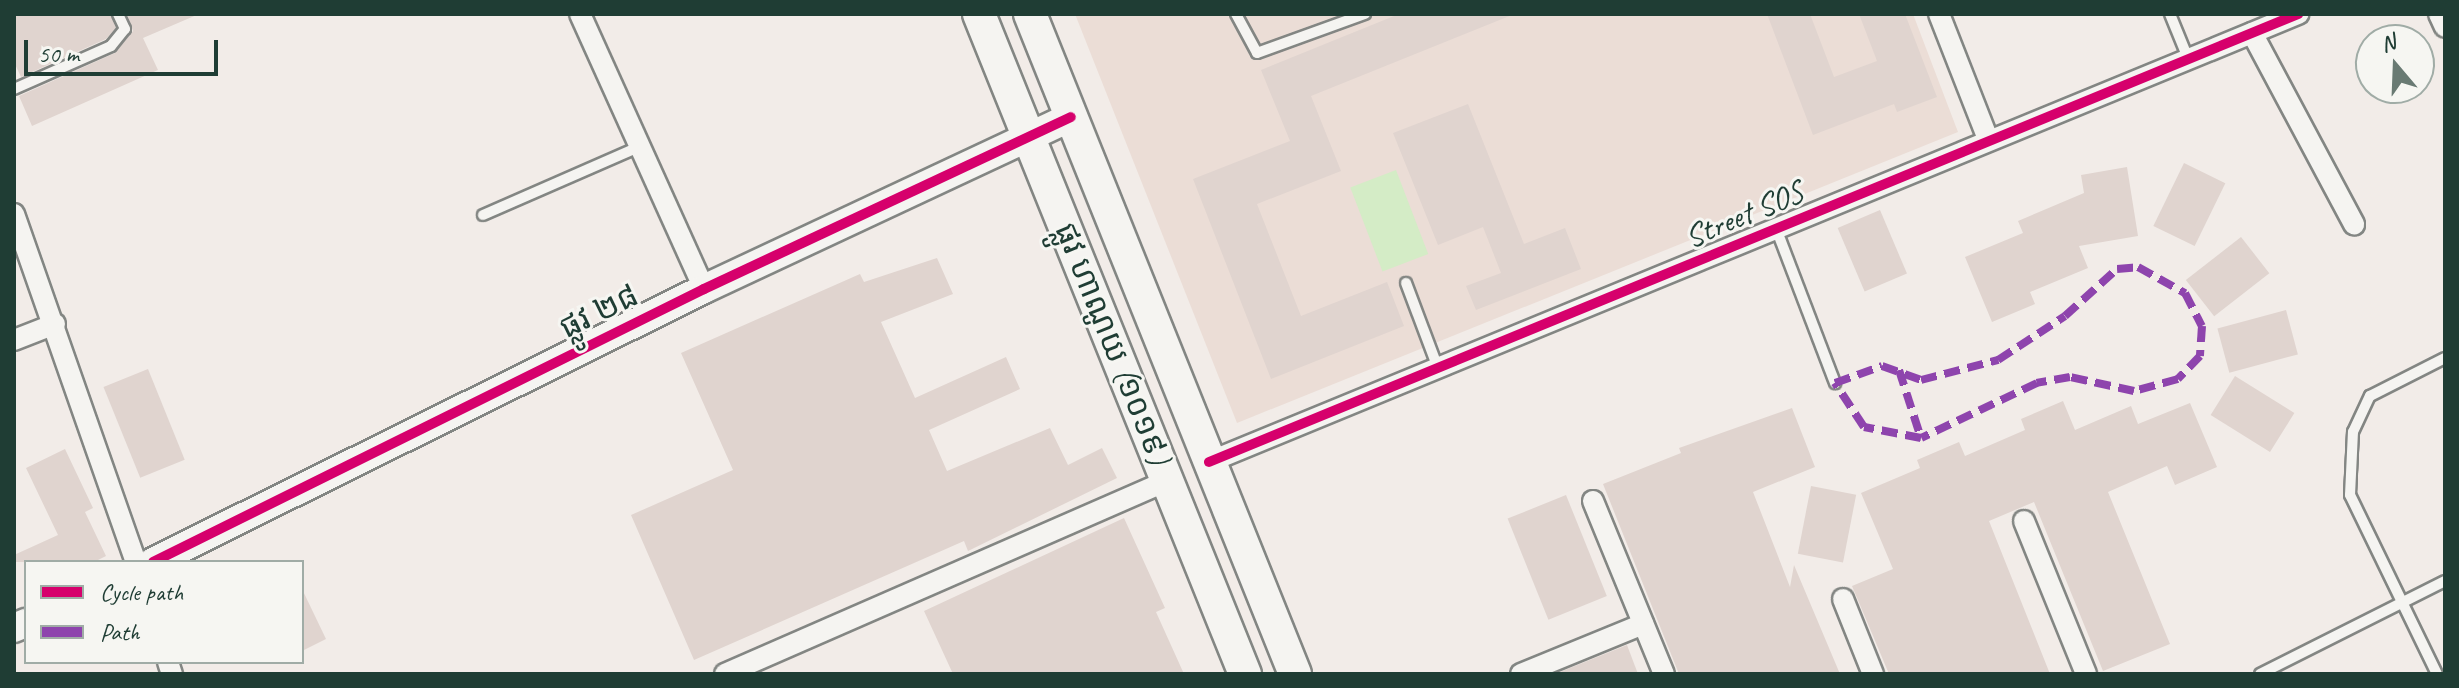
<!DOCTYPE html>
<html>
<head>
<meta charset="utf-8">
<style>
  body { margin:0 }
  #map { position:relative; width:2459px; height:688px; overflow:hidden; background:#f2ece8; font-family:Caveat,"Noto Sans Khmer",sans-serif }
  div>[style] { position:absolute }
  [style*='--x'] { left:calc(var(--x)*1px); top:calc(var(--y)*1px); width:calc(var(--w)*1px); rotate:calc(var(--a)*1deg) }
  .built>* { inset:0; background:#ebddd6 }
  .green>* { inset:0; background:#d4ecc6; transform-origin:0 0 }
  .building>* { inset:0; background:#e0d4cf; transform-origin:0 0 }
  .roads { filter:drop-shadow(2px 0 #838683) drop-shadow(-2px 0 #838683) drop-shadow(0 2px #838683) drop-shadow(0 -2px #838683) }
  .lane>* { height:10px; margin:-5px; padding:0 5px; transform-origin:5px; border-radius:5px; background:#f5f4f1 }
  .street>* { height:20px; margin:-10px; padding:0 10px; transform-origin:10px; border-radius:10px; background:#f5f4f1 }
  .secondary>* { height:28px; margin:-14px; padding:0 14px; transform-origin:14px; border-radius:14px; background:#f5f4f1 }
  .primary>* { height:32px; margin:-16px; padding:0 16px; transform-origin:16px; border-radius:16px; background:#f5f4f1 }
  .quiet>* { height:8px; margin-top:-4px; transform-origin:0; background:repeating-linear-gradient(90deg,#8e44ad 0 16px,transparent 0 24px) }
  .cycleway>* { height:10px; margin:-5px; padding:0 5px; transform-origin:5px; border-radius:5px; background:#d6006c }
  span { translate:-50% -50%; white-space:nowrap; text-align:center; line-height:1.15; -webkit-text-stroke:6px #f6f6f2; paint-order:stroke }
  .street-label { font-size:32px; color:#1f3d34 }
  .frame { position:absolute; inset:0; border:16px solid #1f3d34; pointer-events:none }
  .legend { position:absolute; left:24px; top:560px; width:280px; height:104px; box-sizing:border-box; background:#f6f6f2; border:2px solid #a0aca6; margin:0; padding:10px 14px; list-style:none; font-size:24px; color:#1f3d34 }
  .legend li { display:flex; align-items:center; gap:16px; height:40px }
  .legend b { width:40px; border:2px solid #a0aca6 }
  .north { position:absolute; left:2355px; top:24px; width:80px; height:80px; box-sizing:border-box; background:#f6f6f2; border:2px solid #a0aca6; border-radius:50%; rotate:341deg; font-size:22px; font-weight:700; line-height:32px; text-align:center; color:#1f3d34 }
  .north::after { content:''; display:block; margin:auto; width:28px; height:36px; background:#697a73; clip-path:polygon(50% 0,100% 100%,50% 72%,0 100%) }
  .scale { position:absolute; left:24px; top:40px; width:194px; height:36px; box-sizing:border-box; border:4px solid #1f3d34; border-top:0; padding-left:10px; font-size:24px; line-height:28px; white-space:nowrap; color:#1f3d34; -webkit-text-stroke:6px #f6f6f2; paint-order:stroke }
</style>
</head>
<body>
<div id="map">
  <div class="built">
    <i style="clip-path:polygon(1075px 14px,1913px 14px,1958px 132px,1237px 423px)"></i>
  </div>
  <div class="green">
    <i style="left:1396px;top:170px;width:90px;height:49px;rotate:69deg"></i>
  </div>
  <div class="building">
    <i style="clip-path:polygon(14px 14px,110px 14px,116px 28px,106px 39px,21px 77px,14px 62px)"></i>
    <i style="clip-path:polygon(127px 14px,199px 14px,143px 38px,158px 70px,32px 126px,19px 96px,115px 53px,133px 31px)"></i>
    <i style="clip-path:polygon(1399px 14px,1512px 15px,1311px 96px,1341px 171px,1257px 204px,1301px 316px,1387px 282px,1404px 326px,1271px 379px,1193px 179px,1290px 141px,1261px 70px)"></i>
    <i style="clip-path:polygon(1767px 14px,1810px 14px,1834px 77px,1877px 61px,1859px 14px,1905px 14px,1937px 97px,1897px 112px,1894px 104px,1813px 135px)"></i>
    <i style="clip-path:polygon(1468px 104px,1524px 244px,1565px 228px,1581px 269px,1476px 310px,1466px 286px,1501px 273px,1483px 227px,1438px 245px,1393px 133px)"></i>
    <i style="left:2184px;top:163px;width:46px;height:70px;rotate:26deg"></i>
    <i style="clip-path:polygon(2127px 167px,2138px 236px,2079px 246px,2088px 268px,2030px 292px,2035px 304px,1992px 322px,1965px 257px,2023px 233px,2018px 221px,2084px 193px,2081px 175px)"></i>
    <i style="left:1880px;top:210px;width:69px;height:46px;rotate:67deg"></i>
    <i style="left:2241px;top:237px;width:46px;height:70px;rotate:52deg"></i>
    <i style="clip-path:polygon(937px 258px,953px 294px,881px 322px,915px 398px,1006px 357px,1020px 389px,929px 430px,947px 471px,1050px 428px,1068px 465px,1102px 448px,1117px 478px,968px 551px,964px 541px,694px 660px,631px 515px,733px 470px,681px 353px,860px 274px,864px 282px)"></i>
    <i style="left:2286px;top:310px;width:46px;height:71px;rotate:75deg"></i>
    <i style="left:148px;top:369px;width:98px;height:48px;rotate:68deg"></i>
    <i style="left:2235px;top:376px;width:70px;height:46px;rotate:32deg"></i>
    <i style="clip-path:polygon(2063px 401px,2075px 430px,2131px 406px,2138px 424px,2190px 403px,2217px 467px,2175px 485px,2167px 466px,2108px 492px,2170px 644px,2103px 671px,2034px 502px,1989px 521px,2050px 674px,1889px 674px,1852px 586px,1893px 569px,1861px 493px,1920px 468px,1917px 460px,1959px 442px,1965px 456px,2025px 430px,2021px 419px)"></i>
    <i style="clip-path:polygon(1792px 408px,1815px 467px,1753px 492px,1790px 587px,1794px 565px,1840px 674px,1679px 674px,1603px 484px,1681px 453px,1679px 448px)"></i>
    <i style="clip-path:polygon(65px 449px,93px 508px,85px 512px,106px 556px,94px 562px,14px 562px,14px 555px,58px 535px,26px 468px)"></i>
    <i style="left:1811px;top:486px;width:46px;height:69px;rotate:11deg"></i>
    <i style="left:1566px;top:495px;width:109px;height:63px;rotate:68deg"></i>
    <i style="clip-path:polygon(1124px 518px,1165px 608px,1156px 612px,1184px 674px,953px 674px,924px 611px)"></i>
    <i style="clip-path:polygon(302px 589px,326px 639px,302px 651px)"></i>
    <i style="clip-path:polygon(1627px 645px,1638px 674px,1555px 674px)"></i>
  </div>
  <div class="roads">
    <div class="lane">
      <i style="--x:1236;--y:14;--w:44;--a:61.7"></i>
      <i style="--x:1257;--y:53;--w:115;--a:-19.9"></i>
      <i style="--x:2170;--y:14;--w:48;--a:67.8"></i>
      <i style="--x:14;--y:89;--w:106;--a:-23.9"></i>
      <i style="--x:111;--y:46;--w:22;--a:-51"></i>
      <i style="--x:125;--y:29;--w:17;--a:-115"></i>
      <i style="--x:483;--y:215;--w:172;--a:-23.6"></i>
      <i style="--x:1777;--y:231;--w:163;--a:69.1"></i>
      <i style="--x:1406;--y:283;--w:91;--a:69.4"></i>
      <i style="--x:2260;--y:674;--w:207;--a:-26.7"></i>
      <i style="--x:2437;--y:674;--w:199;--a:-115.9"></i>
      <i style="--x:2350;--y:495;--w:63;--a:-87.3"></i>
      <i style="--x:2353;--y:432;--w:40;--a:-65"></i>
      <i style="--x:2370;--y:396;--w:84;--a:-26.9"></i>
    </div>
    <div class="street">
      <i style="--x:580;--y:14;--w:302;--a:65.7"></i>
      <i style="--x:1939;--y:14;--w:134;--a:68.6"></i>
      <i style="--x:2439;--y:14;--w:14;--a:65"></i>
      <i style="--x:2252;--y:33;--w:217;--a:61.9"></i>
      <i style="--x:14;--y:214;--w:369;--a:70.7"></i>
      <i style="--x:14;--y:340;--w:44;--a:-21.3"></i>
      <i style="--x:1209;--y:462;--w:1178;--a:-22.36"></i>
      <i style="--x:1593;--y:501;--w:187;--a:67.7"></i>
      <i style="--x:2024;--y:521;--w:165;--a:67.9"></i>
      <i style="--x:1843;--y:599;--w:81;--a:68.2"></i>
      <i style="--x:168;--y:662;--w:13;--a:72"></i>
      <i style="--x:725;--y:674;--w:481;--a:-23.6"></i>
      <i style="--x:1521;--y:674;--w:132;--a:-22.3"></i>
    </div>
    <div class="secondary">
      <i style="--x:153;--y:562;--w:615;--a:-26.36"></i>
      <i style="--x:704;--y:289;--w:405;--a:-25.1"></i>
      <i style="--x:14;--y:628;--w:13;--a:-23"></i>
    </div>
    <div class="primary">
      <i style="--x:979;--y:14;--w:712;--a:68.05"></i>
      <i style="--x:1030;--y:14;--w:711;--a:68.12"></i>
    </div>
  </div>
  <div class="quiet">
    <i style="--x:2138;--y:267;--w:54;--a:29"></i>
    <i style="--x:2185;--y:293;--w:37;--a:63"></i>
    <i style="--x:2202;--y:326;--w:30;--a:94"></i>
    <i style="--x:2200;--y:356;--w:32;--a:134"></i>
    <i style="--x:2178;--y:379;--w:46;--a:164.7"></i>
    <i style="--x:2134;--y:391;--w:66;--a:-167.7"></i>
    <i style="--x:2070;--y:377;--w:34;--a:170"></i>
    <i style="--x:2037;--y:383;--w:128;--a:154.6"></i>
    <i style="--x:1921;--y:438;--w:58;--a:-169.1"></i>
    <i style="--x:1864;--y:427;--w:53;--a:-123.4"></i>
    <i style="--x:1835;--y:383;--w:50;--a:-19.9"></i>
    <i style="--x:1882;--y:366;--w:41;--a:19.7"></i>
    <i style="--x:1921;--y:380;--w:80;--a:-14.6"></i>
    <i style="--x:1998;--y:360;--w:80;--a:-33.3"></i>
    <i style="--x:2065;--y:316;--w:70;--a:-42.1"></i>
    <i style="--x:2117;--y:269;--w:21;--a:-5"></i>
    <i style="--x:1899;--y:370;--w:71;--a:72.1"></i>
  </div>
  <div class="cycleway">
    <i style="--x:1209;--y:462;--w:1178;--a:-22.36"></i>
    <i style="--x:153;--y:562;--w:615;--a:-26.36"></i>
    <i style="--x:704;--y:289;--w:405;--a:-25.1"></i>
  </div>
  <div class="street-label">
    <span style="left:1744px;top:215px;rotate:-23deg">Street SOS</span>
    <span style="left:599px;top:312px;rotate:-26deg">ផ្លូវ ២៨</span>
    <span style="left:1112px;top:344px;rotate:68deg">ផ្លូវ ហាណូយ (១០១៩)</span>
  </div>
  <div class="frame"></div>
  <ul class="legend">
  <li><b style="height:10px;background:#d6006c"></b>Cycle path</li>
  <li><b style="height:10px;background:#8e44ad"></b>Path</li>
  </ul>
  <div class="north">N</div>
  <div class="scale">50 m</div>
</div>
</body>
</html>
